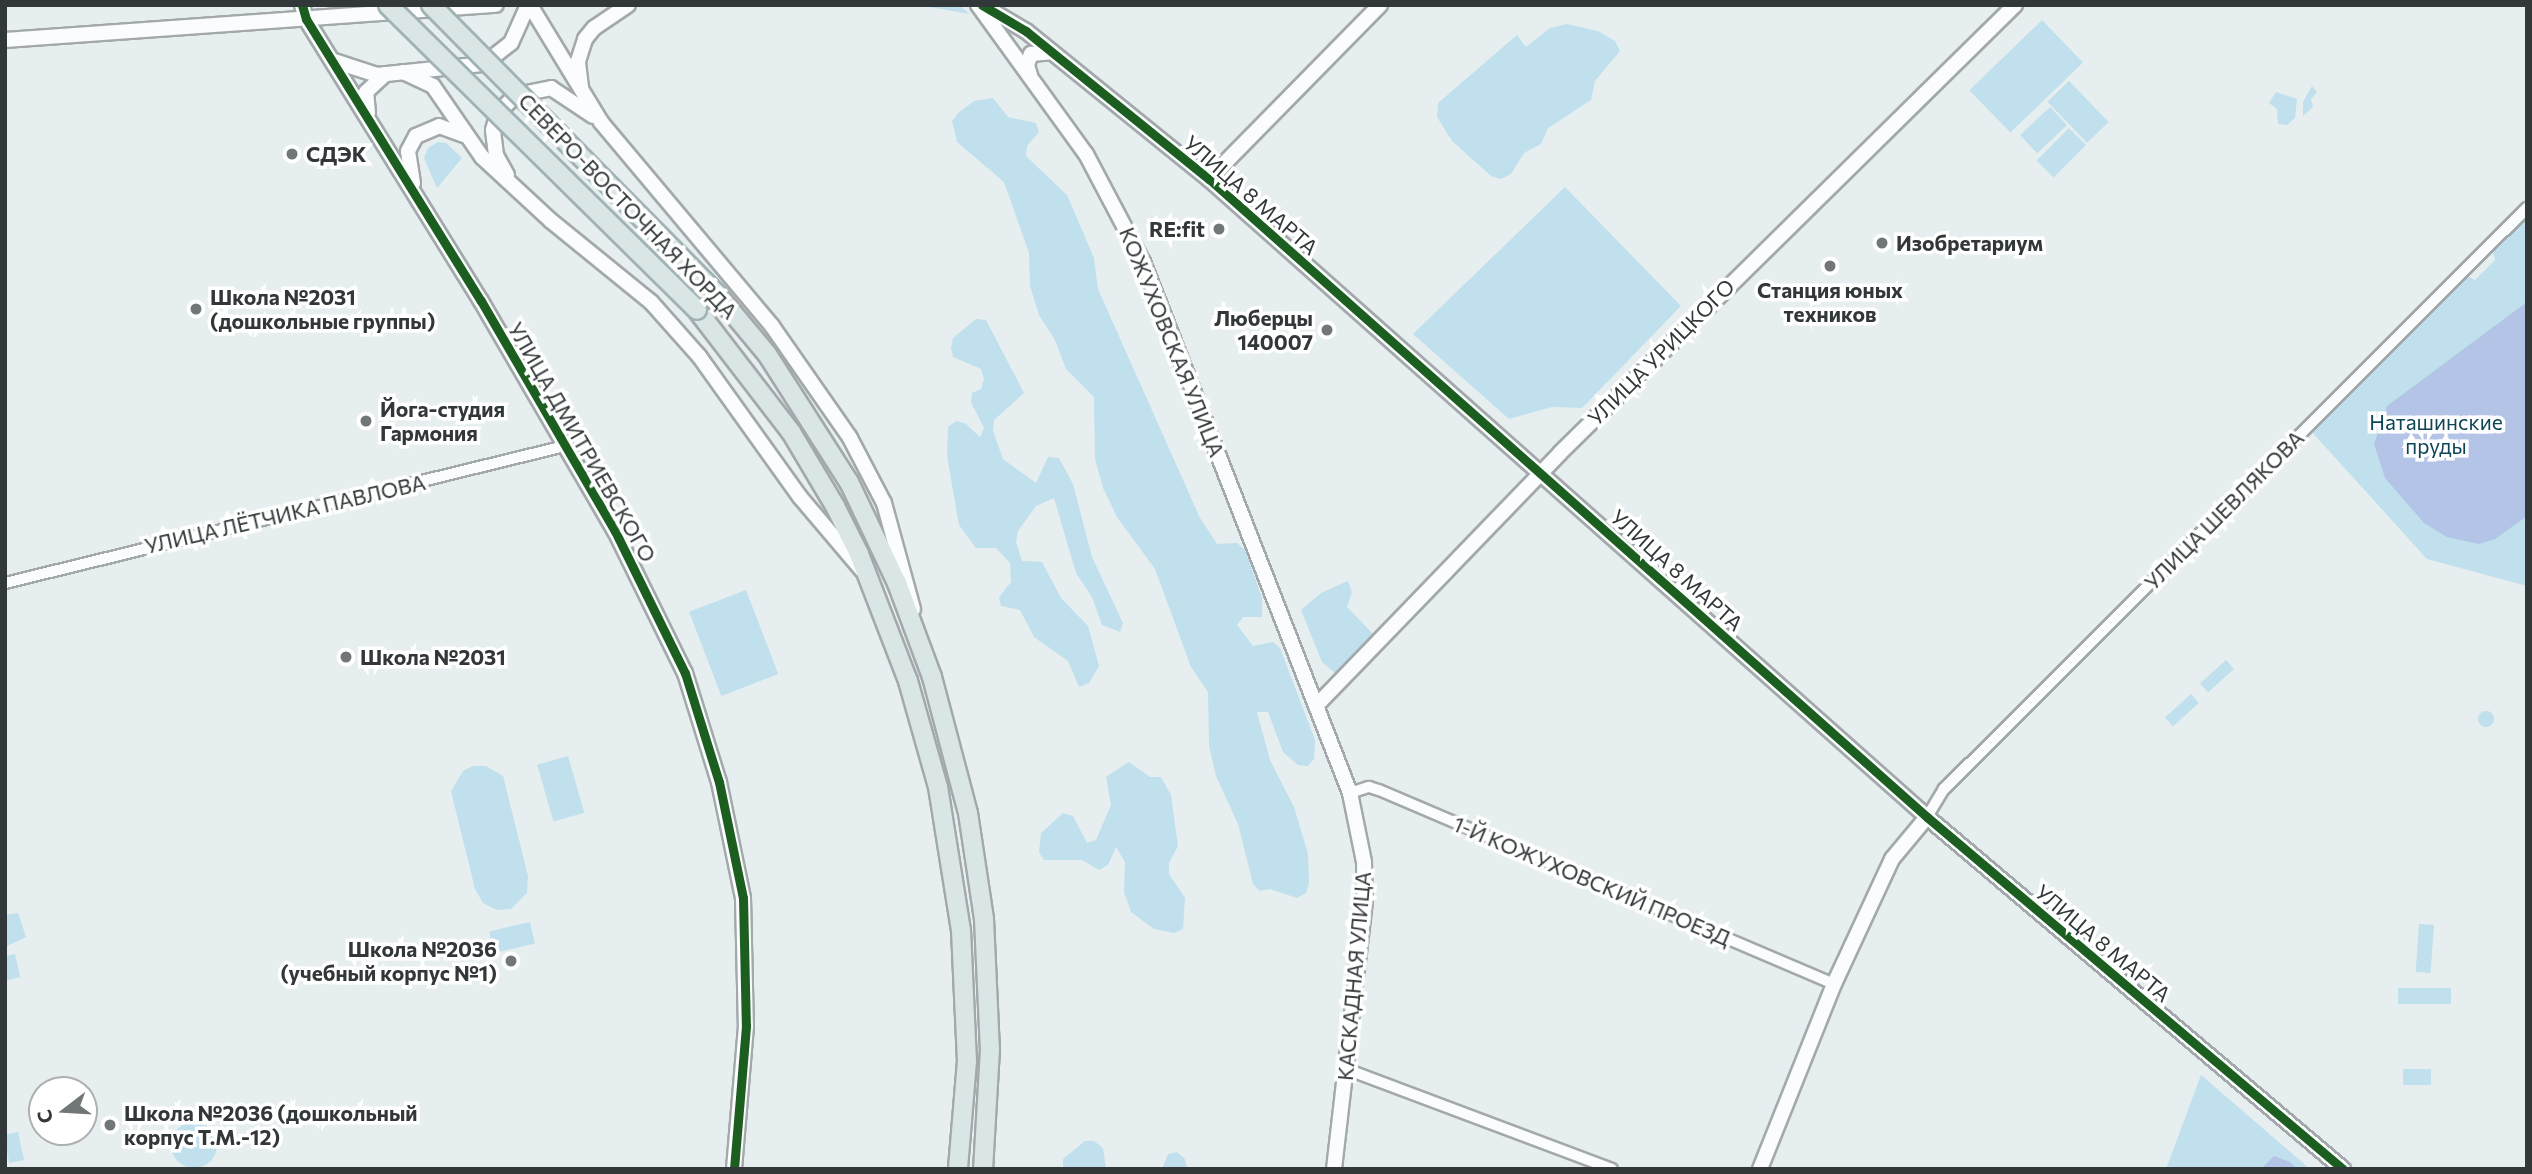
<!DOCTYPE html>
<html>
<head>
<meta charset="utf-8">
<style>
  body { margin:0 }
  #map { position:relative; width:2532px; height:1174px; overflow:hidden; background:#e7eef0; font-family:Commissioner,sans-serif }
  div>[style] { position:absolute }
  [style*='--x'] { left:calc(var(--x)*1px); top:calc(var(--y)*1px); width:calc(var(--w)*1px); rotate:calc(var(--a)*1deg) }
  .green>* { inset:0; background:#bfe0ec; transform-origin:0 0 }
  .round { border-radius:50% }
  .water>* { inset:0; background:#b3c4e6 }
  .roads { filter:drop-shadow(2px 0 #a3a9ab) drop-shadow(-2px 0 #a3a9ab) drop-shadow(0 2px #a3a9ab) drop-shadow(0 -2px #a3a9ab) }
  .minor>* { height:10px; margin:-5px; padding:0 5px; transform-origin:5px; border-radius:5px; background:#fbfcfd }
  .tertiary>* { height:14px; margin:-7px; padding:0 7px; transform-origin:7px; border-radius:7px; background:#fbfcfd }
  .trunk>* { height:18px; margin:-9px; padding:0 9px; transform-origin:9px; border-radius:9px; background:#dae6e6 }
  .bridges { filter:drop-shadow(2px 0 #a0b2b4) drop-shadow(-2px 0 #a0b2b4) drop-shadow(0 2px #a0b2b4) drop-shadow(0 -2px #a0b2b4) }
  .trunk-bridge>* { height:18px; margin:-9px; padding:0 9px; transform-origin:9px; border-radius:9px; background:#dae6e6 }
  .cycleway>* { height:9px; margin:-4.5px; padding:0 4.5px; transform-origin:4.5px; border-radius:4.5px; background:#1b5e20 }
  .dots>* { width:19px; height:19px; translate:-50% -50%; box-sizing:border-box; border:4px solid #fff; border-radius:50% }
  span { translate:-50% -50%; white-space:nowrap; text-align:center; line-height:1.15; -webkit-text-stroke:7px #fff; paint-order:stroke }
  .poi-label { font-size:21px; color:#323739; font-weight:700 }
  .left { translate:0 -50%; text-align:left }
  .right { translate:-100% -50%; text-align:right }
  .street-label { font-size:21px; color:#323739 }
  .park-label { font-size:21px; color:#0d4556 }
  .frame { position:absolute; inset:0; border:7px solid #323739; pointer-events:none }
  .north { position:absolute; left:28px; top:1076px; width:70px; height:70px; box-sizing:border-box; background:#fff; border:2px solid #adafb0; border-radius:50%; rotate:253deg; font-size:19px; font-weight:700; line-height:28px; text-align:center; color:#323739 }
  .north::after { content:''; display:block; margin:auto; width:24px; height:32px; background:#717779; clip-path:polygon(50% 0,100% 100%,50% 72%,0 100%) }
</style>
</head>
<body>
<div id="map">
  <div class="green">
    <i style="clip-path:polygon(919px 5px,960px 5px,969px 14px)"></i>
    <i style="left:2042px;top:20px;width:59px;height:101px;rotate:46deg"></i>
    <i style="clip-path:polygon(1567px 24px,1598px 31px,1615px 41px,1620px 51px,1595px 81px,1591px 100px,1548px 128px,1541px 144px,1524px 153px,1511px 174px,1501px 179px,1491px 176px,1452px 141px,1437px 117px,1438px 103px,1517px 35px,1526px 47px,1550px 28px)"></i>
    <i style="left:2069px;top:81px;width:57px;height:30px;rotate:46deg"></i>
    <i style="clip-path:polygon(2312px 86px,2317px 92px,2311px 99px,2313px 107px,2303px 116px,2303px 102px)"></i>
    <i style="clip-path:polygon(2276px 92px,2297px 99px,2295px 118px,2287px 125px,2278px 124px,2277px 109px,2269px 103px)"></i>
    <i style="clip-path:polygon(993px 98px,1008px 117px,1036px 123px,1039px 132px,1027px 146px,1026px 156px,1067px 195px,1094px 258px,1098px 289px,1200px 518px,1217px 544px,1237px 543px,1245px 550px,1262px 598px,1262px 617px,1243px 617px,1237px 625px,1253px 646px,1273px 642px,1280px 648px,1315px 740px,1314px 759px,1308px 766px,1298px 765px,1283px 752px,1268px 712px,1257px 712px,1270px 760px,1294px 807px,1308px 854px,1309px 883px,1306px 893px,1297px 898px,1270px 889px,1260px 891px,1253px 884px,1238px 824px,1216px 776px,1209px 746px,1208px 692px,1191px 667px,1155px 569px,1117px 517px,1103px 488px,1095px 459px,1094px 397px,1066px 369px,1055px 340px,1039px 315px,1030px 286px,1029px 253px,1004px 182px,957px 142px,952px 121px,958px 113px,974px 101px)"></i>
    <i style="left:2050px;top:107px;width:25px;height:41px;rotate:47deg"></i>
    <i style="left:2069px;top:128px;width:24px;height:46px;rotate:45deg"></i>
    <i style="clip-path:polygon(438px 142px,446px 143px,462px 158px,437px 188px,424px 158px,428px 148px)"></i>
    <i style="clip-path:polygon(1565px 187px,1681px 306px,1582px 408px,1552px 407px,1509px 419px,1413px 334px)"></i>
    <i style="clip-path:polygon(2527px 214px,2527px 586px,2427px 559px,2310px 430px,2465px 275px,2475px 280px,2495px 260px,2492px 249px)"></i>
    <i style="clip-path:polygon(976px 319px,986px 320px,1024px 393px,994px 420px,993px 431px,1003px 459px,1036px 483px,1048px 457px,1059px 458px,1073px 484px,1092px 557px,1123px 623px,1120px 632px,1102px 625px,1092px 597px,1076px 573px,1054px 498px,1036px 506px,1018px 531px,1016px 542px,1022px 561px,1042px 562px,1061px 598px,1088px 626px,1099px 666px,1089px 683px,1079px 687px,1068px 661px,1034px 637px,1020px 610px,1001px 606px,999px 597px,1011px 582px,1010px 563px,996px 548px,976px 548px,959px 525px,947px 456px,948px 427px,956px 421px,965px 423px,980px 437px,984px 428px,971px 402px,972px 393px,981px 389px,984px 379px,981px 369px,953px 357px,951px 348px,953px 338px)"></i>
    <i style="clip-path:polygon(1348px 581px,1352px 592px,1347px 607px,1374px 635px,1349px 665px,1335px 673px,1322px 662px,1301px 610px,1321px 593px)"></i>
    <i style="left:746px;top:590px;width:90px;height:61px;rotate:69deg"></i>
    <i style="left:2226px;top:660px;width:12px;height:35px;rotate:48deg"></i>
    <i style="left:2191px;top:694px;width:12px;height:35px;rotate:48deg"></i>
    <i class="round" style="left:2478px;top:711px;width:16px;height:16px"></i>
    <i style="left:568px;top:756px;width:59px;height:32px;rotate:74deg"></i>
    <i style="clip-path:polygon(1129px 762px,1150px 777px,1161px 777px,1171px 795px,1178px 846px,1169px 863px,1169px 874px,1185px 898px,1183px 929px,1174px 933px,1154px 929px,1131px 912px,1124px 892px,1125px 862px,1116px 847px,1108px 865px,1099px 870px,1082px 860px,1044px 860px,1039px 852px,1041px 833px,1063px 813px,1073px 816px,1087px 843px,1096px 840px,1111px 805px,1106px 777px)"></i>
    <i style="clip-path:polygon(473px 766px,486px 766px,503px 776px,528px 876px,527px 893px,511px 909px,497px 910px,483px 903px,475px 889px,451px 791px,463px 771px)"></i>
    <i style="clip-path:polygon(18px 913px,26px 937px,5px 947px,5px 915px)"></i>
    <i style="left:530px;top:922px;width:22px;height:42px;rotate:77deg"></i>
    <i style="left:2419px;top:924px;width:15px;height:48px;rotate:4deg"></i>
    <i style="clip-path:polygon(15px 954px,20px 977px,5px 981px,5px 956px)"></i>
    <i style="left:2398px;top:988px;width:53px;height:16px"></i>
    <i style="left:2403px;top:1069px;width:28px;height:16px"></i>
    <i style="clip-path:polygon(2201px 1075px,2310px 1169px,2166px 1169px)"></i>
    <i class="round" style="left:171px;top:1122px;width:46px;height:46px"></i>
    <i style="clip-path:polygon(18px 1132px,24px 1160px,9px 1163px,5px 1135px)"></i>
    <i style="clip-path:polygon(1085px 1141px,1094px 1141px,1103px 1148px,1106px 1169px,1063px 1169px,1063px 1159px)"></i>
    <i style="clip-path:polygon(1177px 1152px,1185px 1159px,1187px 1169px,1162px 1169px,1168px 1154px)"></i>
  </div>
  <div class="water">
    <i style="clip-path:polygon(2527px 302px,2527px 516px,2495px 539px,2479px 544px,2447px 537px,2424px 523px,2385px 478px,2374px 444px,2387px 406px)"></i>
    <i style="clip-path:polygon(2274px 1156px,2290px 1162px,2297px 1169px,2261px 1169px)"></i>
  </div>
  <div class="roads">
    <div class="minor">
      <i style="--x:5;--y:583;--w:577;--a:-13.75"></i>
      <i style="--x:1350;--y:793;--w:20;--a:-18"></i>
      <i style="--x:1369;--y:787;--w:10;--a:17"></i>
      <i style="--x:1379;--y:790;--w:495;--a:23.1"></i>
      <i style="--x:1927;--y:817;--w:33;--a:-59"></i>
      <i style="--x:1944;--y:789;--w:823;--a:-44.9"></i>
      <i style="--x:1346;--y:1069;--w:284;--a:20.6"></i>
    </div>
    <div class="tertiary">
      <i style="--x:302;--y:5;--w:15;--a:74"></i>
      <i style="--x:306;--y:19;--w:332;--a:58.2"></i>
      <i style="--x:481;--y:301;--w:266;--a:59.8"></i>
      <i style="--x:615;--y:531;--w:158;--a:63.8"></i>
      <i style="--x:685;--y:673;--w:114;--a:72.7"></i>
      <i style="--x:719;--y:782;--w:118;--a:78.3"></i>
      <i style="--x:743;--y:898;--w:128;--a:88.7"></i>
      <i style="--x:746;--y:1026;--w:144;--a:94.8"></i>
      <i style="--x:530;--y:5;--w:137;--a:58.7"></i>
      <i style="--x:601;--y:122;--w:266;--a:50"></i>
      <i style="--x:772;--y:326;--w:136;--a:55.1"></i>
      <i style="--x:850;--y:438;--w:73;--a:62.4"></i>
      <i style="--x:884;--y:503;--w:110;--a:74.7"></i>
      <i style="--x:978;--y:5;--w:184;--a:54.1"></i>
      <i style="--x:1086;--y:154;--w:122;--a:62.2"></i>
      <i style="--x:1143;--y:262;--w:570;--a:68.7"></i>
      <i style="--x:1350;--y:793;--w:70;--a:78.5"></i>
      <i style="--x:1364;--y:862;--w:39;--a:89"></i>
      <i style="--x:1365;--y:901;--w:270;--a:96.6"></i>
      <i style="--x:982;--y:5;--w:51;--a:30.6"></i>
      <i style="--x:1026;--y:31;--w:235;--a:39"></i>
      <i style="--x:1209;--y:179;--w:961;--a:41.62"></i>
      <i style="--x:1927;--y:817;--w:545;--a:40.24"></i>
      <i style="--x:5;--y:40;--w:492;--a:-4.1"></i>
      <i style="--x:334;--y:61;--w:45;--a:18"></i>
      <i style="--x:377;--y:75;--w:108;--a:-5.9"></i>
      <i style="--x:484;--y:64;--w:34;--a:-38"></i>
      <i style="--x:511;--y:43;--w:42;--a:-65.9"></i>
      <i style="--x:403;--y:72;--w:33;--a:25"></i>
      <i style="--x:433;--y:86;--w:86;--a:55.4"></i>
      <i style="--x:482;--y:157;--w:93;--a:42.8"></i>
      <i style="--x:550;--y:220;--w:130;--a:39.1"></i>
      <i style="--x:651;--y:302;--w:72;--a:48.4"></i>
      <i style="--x:699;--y:356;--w:173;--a:54.4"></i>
      <i style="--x:800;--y:497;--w:96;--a:49.7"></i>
      <i style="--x:1030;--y:75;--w:10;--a:-107"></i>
      <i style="--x:1027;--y:65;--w:12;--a:-70"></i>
      <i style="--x:1031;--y:54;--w:21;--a:-5"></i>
      <i style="--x:581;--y:87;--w:26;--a:-97"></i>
      <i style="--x:578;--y:61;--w:23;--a:-72"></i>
      <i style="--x:585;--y:39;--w:14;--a:-51"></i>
      <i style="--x:594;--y:28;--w:41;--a:-34.1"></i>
      <i style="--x:368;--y:113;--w:21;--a:-95"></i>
      <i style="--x:366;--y:92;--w:26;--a:-43"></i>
      <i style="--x:507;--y:175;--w:23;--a:-119"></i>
      <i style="--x:496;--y:155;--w:25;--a:-97"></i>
      <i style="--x:493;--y:130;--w:18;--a:-74"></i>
      <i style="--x:498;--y:113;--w:25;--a:-45"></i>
      <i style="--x:516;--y:95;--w:36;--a:-11"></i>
      <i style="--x:551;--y:88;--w:50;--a:33.7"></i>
      <i style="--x:1209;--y:179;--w:244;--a:-45.5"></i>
      <i style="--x:413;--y:183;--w:32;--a:-99"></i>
      <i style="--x:408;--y:151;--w:17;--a:-62"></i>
      <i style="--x:416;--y:136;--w:25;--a:-23"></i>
      <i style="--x:439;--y:126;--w:27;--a:20"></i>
      <i style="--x:1316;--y:706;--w:351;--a:-46"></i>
      <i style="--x:1560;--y:453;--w:639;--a:-44.56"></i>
      <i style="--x:1760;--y:1169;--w:199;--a:-68.2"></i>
      <i style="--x:1834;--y:984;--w:138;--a:-65.1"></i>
      <i style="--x:1892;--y:859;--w:55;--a:-50.2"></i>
    </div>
    <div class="trunk">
      <i style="--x:717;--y:294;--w:78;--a:50.2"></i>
      <i style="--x:767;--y:354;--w:152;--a:57.4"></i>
      <i style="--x:849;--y:482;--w:112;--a:64.6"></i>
      <i style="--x:897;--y:583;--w:100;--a:69.6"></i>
      <i style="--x:932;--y:677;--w:141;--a:75.2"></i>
      <i style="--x:968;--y:813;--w:107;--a:81.4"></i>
      <i style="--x:984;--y:919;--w:130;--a:87.4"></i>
      <i style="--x:990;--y:1049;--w:120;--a:93.3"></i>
      <i style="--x:697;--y:310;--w:154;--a:52.4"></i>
      <i style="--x:791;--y:432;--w:86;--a:59.3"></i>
      <i style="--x:835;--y:506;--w:54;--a:63.4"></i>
      <i style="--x:859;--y:554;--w:136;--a:68.9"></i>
      <i style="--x:908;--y:681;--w:110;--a:74.2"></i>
      <i style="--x:938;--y:787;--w:145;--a:80.9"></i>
      <i style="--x:961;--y:930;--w:131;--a:87.4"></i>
      <i style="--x:967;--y:1061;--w:108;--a:94.8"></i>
    </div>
  </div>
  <div class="bridges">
    <div class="trunk-bridge">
      <i style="--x:388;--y:5;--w:434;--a:44.6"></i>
      <i style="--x:431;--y:5;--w:407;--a:45.3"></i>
    </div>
  </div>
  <div class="cycleway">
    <i style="--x:302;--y:5;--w:15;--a:74"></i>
    <i style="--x:306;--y:19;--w:332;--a:58.2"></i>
    <i style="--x:481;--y:301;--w:266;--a:59.8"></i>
    <i style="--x:615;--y:531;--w:158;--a:63.8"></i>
    <i style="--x:685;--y:673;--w:114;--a:72.7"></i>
    <i style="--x:719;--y:782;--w:118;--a:78.3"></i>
    <i style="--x:743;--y:898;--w:128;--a:88.7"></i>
    <i style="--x:746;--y:1026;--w:144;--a:94.8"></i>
    <i style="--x:982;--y:5;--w:51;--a:30.6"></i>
    <i style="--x:1026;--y:31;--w:235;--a:39"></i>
    <i style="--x:1209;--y:179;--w:961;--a:41.62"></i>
    <i style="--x:1927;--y:817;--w:545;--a:40.24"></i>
  </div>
  <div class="dots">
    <i style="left:292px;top:154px;background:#717779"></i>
    <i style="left:1219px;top:229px;background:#717779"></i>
    <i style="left:1882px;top:243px;background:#717779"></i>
    <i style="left:1830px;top:266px;background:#717779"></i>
    <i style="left:196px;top:309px;background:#717779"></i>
    <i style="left:1327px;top:330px;background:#717779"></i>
    <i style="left:366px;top:421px;background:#717779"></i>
    <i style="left:346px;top:657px;background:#717779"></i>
    <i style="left:511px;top:961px;background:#717779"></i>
    <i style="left:110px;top:1125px;background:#717779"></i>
  </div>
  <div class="poi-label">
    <span class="left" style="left:306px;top:154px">СДЭК</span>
    <span class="right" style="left:1205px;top:229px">RE:fit</span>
    <span class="left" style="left:1896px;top:243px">Изобретариум</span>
    <span style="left:1830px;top:302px">Станция юных<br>техников</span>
    <span class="left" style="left:210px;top:309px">Школа №2031<br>(дошкольные группы)</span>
    <span class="right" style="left:1313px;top:330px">Люберцы<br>140007</span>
    <span class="left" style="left:380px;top:421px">Йога-студия<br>Гармония</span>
    <span class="left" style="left:360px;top:657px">Школа №2031</span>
    <span class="right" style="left:497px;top:961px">Школа №2036<br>(учебный корпус №1)</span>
    <span class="left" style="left:124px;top:1125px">Школа №2036 (дошкольный<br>корпус Т.М.-12)</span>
  </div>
  <div class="street-label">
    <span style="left:1251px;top:195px;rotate:41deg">УЛИЦА 8 МАРТА</span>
    <span style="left:628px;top:206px;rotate:46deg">СЕВЕРО-ВОСТОЧНАЯ ХОРДА</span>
    <span style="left:1172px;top:342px;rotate:68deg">КОЖУХОВСКАЯ УЛИЦА</span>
    <span style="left:1661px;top:352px;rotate:-45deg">УЛИЦА УРИЦКОГО</span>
    <span style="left:582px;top:442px;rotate:60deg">УЛИЦА ДМИТРИЕВСКОГО</span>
    <span style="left:2224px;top:510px;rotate:-45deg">УЛИЦА ШЕВЛЯКОВА</span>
    <span style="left:285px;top:514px;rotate:-13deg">УЛИЦА ЛЁТЧИКА ПАВЛОВА</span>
    <span style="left:1677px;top:570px;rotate:42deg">УЛИЦА 8 МАРТА</span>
    <span style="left:1592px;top:881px;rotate:23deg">1-Й КОЖУХОВСКИЙ ПРОЕЗД</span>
    <span style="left:2103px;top:943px;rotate:40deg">УЛИЦА 8 МАРТА</span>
    <span style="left:1354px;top:976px;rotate:-85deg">КАСКАДНАЯ УЛИЦА</span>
  </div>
  <div class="park-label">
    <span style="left:2436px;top:434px">Наташинские<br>пруды</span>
  </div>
  <div class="frame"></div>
  <div class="north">С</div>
</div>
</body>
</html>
